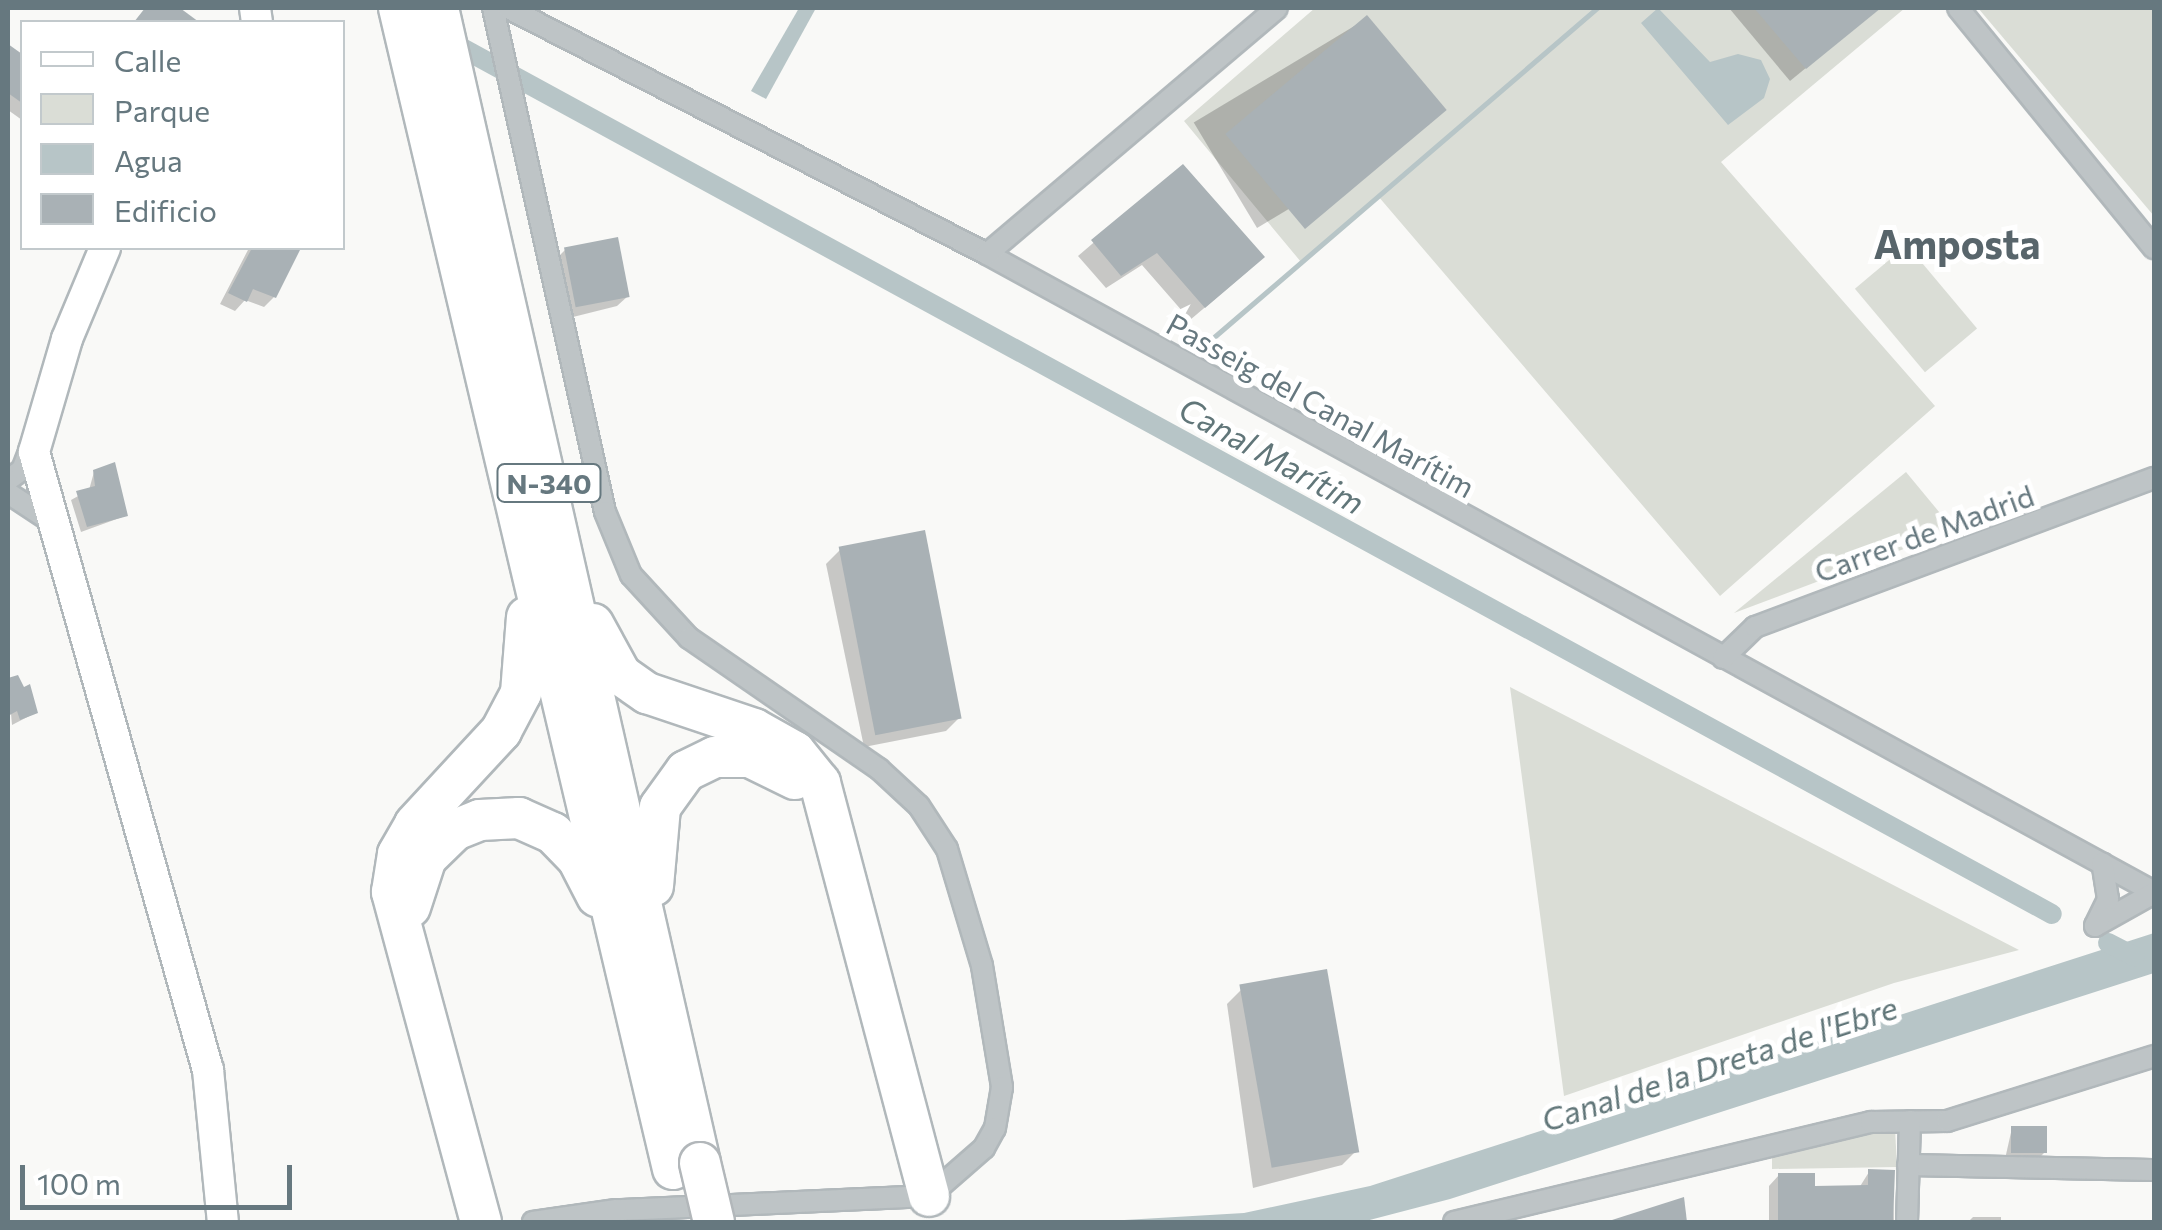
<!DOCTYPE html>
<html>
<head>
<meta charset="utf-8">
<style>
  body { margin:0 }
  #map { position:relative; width:2162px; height:1230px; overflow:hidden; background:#f9f9f7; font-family:Commissioner,sans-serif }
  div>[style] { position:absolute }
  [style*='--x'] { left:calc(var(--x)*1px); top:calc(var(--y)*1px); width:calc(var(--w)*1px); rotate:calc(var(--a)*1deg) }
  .green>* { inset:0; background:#daddd6; transform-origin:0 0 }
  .water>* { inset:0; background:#b7c5c7 }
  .shadow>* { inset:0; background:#0003; transform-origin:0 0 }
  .stream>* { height:5px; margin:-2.5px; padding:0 2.5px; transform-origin:2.5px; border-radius:2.5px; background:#b7c5c7 }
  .canal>* { height:20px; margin:-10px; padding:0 10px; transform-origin:10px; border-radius:10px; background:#b7c5c7 }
  .building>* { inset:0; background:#a9b1b5; transform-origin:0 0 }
  .roads { filter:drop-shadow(2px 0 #b1b8bb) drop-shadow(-2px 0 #b1b8bb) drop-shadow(0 2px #b1b8bb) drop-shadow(0 -2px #b1b8bb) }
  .street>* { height:20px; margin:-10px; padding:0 10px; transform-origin:10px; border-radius:10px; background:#bec4c6 }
  .secondary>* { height:30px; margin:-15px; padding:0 15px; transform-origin:15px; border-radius:15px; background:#fff }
  .highway>* { height:40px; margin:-20px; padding:0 20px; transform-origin:20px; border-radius:20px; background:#fff }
  .bridges { filter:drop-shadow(2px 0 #b2b7ba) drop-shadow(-2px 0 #b2b7ba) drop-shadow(0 2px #b2b7ba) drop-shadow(0 -2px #b2b7ba) }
  .highway-bridge>* { height:40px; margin:-20px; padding:0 20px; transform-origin:20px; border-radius:20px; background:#fff }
  span { translate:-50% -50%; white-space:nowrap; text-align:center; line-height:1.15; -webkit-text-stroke:10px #fff; paint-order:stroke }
  .shield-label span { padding:2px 8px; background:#fff; border:2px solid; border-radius:8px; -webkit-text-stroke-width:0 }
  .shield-label { font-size:28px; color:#66787f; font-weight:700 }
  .street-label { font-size:30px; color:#66787f }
  .water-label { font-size:32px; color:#617679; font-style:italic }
  .district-label { font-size:40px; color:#58656b; font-weight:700 }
  .frame { position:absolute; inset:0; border:10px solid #66787f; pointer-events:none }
  .legend { position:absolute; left:20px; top:20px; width:325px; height:230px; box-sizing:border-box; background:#fff; border:2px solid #c2c9cc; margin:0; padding:12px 18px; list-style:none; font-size:30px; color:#66787f }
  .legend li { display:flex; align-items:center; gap:20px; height:50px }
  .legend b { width:50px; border:2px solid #c2c9cc }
  .scale { position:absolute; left:20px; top:1165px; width:272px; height:45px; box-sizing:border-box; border:5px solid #66787f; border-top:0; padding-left:12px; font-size:30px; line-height:35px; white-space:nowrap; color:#66787f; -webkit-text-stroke:8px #fff; paint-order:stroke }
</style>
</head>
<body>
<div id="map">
  <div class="green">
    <i style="clip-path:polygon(1315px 8px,1905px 8px,1721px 162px,1935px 406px,1720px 596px,1378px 196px,1301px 262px,1184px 121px)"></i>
    <i style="clip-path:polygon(1978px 8px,2154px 8px,2154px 216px)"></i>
    <i style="left:1907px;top:245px;width:109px;height:68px;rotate:50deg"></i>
    <i style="clip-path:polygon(1906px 472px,1954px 530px,1734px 613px)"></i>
    <i style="clip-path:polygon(1510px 687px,2019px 950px,1894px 983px,1564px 1096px)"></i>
    <i style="clip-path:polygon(1895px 1128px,1897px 1167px,1772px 1169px,1772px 1151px)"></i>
  </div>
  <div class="water">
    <i style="clip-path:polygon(799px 8px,816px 8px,766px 99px,751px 91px)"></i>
    <i style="clip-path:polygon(1658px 8px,1710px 62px,1738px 54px,1761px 60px,1770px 79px,1764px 98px,1728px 125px,1641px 23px)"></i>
    <i style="clip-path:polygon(2154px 933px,2154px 973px,1450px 1199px,1362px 1222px,1090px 1222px,1244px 1213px,1370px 1186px)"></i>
  </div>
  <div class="shadow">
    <i style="clip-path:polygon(1729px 8px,1879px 8px,1790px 81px)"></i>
    <i style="left:1366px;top:19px;width:123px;height:201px;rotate:59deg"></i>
    <i style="clip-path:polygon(8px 47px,22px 57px,22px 120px,8px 110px)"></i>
    <i style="clip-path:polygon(1182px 167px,1248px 271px,1190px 320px,1142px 265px,1106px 288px,1078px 256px)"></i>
    <i style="clip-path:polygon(249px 248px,298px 248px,274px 297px,264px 307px,245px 300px,235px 311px,220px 304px)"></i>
    <i style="clip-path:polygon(565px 250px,628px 296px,617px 306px,569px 318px,555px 260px)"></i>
    <i style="clip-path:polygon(94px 472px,125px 516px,81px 532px,71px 500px,89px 490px)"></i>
    <i style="clip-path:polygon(840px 550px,960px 717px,946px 731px,864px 747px,826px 564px)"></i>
    <i style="clip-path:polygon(17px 678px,35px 713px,12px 725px,8px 680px)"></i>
    <i style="clip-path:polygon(1241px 990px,1356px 1151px,1342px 1165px,1253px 1188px,1227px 1004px)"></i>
    <i style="clip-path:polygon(2012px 1128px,2044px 1153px,2037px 1160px,2005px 1159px)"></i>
    <i style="clip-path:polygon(1869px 1172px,1892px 1172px,1894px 1222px,1769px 1222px,1769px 1186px,1779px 1175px,1812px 1189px,1859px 1188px)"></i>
    <i style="clip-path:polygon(1973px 1217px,2001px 1217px,2001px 1222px,1968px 1222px)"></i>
  </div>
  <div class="stream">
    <i style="--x:1214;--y:337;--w:505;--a:-40.66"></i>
    <i style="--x:1154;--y:427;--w:9;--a:-54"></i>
  </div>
  <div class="canal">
    <i style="--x:464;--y:49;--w:1808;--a:28.58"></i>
    <i style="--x:2108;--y:943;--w:30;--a:27"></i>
  </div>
  <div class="building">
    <i style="clip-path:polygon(145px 8px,180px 8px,199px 22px,134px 22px)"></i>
    <i style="clip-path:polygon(1754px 8px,1881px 8px,1806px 69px)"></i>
    <i style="left:1367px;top:15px;width:124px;height:185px;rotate:50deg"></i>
    <i style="clip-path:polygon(8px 44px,22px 54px,22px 103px,8px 93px)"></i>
    <i style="clip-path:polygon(1183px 164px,1265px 257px,1205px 308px,1157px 253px,1121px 276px,1091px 240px)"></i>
    <i style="left:618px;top:237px;width:61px;height:55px;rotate:79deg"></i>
    <i style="clip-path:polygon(252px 248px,301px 248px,276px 298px,253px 289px,247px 302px,228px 293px)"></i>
    <i style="clip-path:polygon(115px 462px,128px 516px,87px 527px,76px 491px,95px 486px,93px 470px)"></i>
    <i style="left:925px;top:530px;width:192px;height:88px;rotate:79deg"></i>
    <i style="clip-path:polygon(18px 675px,24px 687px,30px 684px,38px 713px,20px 720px,17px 711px,8px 716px,8px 678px)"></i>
    <i style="left:1327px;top:969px;width:186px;height:89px;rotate:80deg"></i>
    <i style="left:2011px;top:1126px;width:36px;height:27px"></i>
    <i style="clip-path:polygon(1868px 1169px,1895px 1170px,1893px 1222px,1778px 1222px,1778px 1173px,1815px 1173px,1815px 1186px,1868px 1185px)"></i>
    <i style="clip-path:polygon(1684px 1197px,1687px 1222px,1613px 1222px,1612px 1220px)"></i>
  </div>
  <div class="roads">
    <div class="street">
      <i style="--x:493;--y:8;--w:516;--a:77.47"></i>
      <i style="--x:605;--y:512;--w:68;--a:67.6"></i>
      <i style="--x:631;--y:575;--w:86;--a:47.4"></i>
      <i style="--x:689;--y:638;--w:231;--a:34.6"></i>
      <i style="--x:879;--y:769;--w:54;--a:42.8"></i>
      <i style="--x:919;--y:806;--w:51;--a:56.9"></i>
      <i style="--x:947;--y:849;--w:122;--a:73.3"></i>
      <i style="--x:982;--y:966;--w:123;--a:80.6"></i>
      <i style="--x:1002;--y:1087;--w:42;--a:99.7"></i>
      <i style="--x:995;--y:1128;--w:23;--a:119"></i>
      <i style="--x:984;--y:1148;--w:73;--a:138.9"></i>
      <i style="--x:929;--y:1196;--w:313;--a:177.4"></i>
      <i style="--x:616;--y:1210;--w:84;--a:171.8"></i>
      <i style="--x:508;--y:8;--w:538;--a:27.18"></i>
      <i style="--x:987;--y:254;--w:1330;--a:28.67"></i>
      <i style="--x:1958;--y:8;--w:310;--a:50.8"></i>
      <i style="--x:987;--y:254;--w:380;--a:-40.3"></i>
      <i style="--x:8;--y:480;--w:17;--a:-36"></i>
      <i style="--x:22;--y:470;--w:26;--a:-69"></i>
      <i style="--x:8;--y:493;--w:53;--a:33.4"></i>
      <i style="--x:1723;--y:658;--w:45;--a:-44.1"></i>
      <i style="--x:1755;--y:627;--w:426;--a:-20.5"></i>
      <i style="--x:2095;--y:926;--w:68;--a:-29.2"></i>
      <i style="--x:2095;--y:926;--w:30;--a:-64"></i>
      <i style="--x:2108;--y:899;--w:36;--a:-99"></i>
      <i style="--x:1908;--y:1165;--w:246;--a:1.2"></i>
      <i style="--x:1454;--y:1222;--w:429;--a:-13.5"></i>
      <i style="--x:1871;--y:1122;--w:76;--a:-0.8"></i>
      <i style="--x:1947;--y:1121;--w:217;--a:-17.4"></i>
      <i style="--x:1907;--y:1222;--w:101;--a:-88.3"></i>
    </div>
    <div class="secondary">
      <i style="--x:255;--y:8;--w:14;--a:82"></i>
      <i style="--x:105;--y:248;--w:99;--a:112.7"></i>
      <i style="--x:67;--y:339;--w:118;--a:106.3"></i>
      <i style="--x:34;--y:452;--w:642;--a:74.28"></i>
      <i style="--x:208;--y:1070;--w:153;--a:84.4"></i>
    </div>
    <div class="highway">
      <i style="--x:399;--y:8;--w:1193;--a:76.72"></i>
      <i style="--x:438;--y:8;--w:1184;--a:77.22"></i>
      <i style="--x:593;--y:624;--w:58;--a:61.2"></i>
      <i style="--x:621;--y:675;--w:32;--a:35"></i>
      <i style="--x:647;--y:693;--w:113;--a:18.6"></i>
      <i style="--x:754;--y:729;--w:47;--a:29.3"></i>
      <i style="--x:795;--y:752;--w:40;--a:51"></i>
      <i style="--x:820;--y:783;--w:427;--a:75.2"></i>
      <i style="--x:653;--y:886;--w:79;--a:-84.9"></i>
      <i style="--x:660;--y:807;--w:44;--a:-54.2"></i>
      <i style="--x:686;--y:771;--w:32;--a:-26"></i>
      <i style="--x:715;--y:757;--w:35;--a:0"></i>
      <i style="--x:750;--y:757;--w:50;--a:26.1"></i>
      <i style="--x:410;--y:907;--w:52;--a:-71.9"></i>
      <i style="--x:426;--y:858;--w:40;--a:-44"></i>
      <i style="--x:455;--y:830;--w:27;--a:-22"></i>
      <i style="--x:480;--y:820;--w:39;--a:-3"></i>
      <i style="--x:519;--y:818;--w:37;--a:24"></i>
      <i style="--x:553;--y:833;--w:36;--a:46"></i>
      <i style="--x:578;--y:859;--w:42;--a:62.8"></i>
      <i style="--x:481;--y:1222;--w:342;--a:-105.1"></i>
      <i style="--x:392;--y:892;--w:38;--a:-81"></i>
      <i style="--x:398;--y:854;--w:34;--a:-60"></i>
      <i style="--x:415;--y:824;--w:127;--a:-47.2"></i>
      <i style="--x:501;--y:731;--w:43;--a:-62.2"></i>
      <i style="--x:521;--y:693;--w:76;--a:-85.5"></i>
    </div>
  </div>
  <div class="bridges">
    <div class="highway-bridge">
      <i style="--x:700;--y:1163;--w:61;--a:76.7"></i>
    </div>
  </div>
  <div class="shield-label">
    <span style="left:549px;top:483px">N-340</span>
  </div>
  <div class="street-label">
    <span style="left:1321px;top:405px;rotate:29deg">Passeig del Canal Marítim</span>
    <span style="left:1924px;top:533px;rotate:-20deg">Carrer de Madrid</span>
  </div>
  <div class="water-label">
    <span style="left:1272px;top:455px;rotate:29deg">Canal Marítim</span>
    <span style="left:1719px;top:1063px;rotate:-18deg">Canal de la Dreta de l'Ebre</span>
  </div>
  <div class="district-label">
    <span style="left:1957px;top:243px">Amposta</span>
  </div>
  <div class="frame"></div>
  <ul class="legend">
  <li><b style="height:12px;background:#fff"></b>Calle</li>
  <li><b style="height:28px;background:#daddd6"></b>Parque</li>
  <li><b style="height:28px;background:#b7c5c7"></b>Agua</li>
  <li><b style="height:28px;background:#a9b1b5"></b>Edificio</li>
  </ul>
  <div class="scale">100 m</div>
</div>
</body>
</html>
